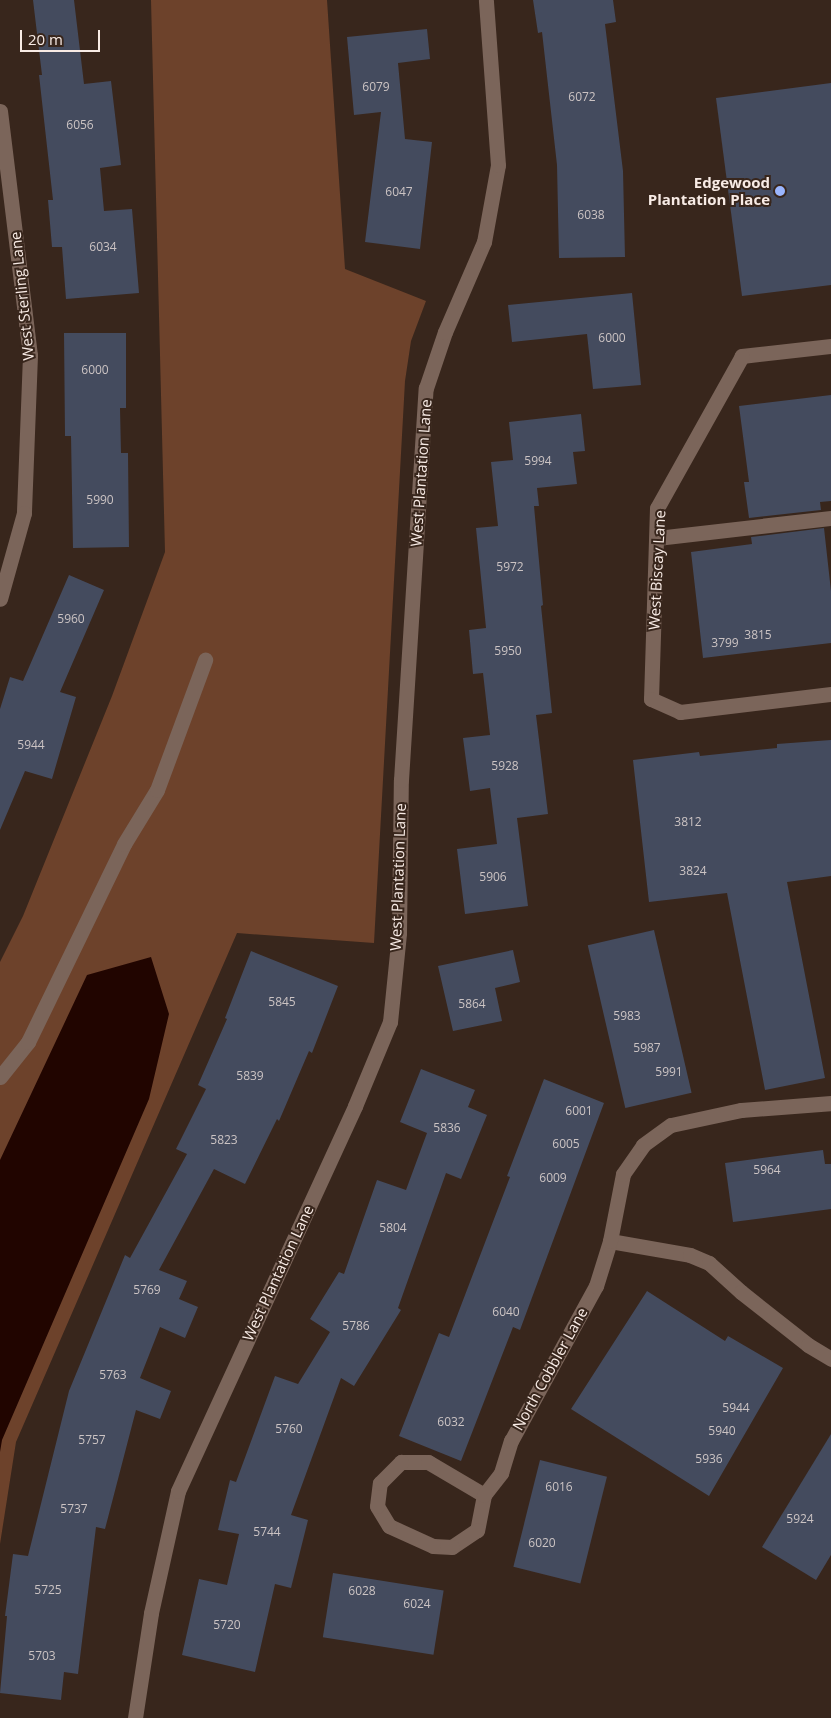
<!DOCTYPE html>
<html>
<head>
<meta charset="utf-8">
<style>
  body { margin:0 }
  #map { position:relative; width:831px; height:1718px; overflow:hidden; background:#38261c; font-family:"Open Sans",sans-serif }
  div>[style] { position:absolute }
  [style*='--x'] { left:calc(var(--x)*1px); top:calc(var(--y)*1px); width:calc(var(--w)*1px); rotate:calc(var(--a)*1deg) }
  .green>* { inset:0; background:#6d422b }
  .water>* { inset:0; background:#210500 }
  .building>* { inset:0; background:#444b5e; transform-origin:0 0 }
  .minor>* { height:15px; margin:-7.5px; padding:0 7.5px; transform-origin:7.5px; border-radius:7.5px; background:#7b655a }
  .dots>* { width:14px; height:14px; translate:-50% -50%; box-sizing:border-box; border:2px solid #38261c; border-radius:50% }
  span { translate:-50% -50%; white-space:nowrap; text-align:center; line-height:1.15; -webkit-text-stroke:4px #38261c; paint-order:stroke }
  .number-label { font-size:12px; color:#cbc3c3 }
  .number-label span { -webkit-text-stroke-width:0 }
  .poi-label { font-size:15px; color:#f8ebe5; font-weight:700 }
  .right { translate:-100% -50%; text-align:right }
  .street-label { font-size:15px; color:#f8ebe5 }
  .scale { position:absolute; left:20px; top:30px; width:80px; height:22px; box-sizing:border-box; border:2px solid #f8ebe5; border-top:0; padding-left:6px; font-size:15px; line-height:18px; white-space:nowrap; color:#f8ebe5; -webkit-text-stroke:4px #38261c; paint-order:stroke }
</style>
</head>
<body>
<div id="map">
  <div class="green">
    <i style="clip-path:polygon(151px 0,327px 0,345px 269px,426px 301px,411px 341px,405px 381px,374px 943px,237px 933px,16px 1442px,0 1544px,0 962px,23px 916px,112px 696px,165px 552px)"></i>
  </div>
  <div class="water">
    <i style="clip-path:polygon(151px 957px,169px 1014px,149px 1099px,2px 1440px,0 1452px,0 1160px,87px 975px)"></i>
  </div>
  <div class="building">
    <i style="clip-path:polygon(33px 0,74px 0,84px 84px,111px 81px,121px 165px,100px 168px,104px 211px,132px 209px,139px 293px,66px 299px,62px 247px,52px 247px,48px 200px,53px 200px,39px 75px,42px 75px)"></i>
    <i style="clip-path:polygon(533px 0,613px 0,616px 22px,605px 24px,623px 171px,625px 257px,559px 258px,557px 165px,542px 32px,538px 33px)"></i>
    <i style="clip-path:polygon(427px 29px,430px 59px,398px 63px,405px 139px,432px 142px,420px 249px,365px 242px,381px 112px,354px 115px,347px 37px)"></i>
    <i style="clip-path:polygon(831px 83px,831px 285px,742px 296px,716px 98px)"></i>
    <i style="clip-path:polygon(632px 293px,641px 385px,593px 389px,587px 334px,512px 342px,508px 305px)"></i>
    <i style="clip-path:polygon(64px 333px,126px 333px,126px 408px,120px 408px,121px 453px,128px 453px,129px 547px,73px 548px,71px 436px,65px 436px)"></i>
    <i style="clip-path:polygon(831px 395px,831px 501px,820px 502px,821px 510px,749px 518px,744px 482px,749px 482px,739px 406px)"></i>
    <i style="clip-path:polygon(581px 414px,585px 451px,573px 452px,577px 484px,537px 488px,539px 506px,534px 506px,543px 605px,541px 606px,552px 713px,536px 715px,548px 814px,517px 818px,528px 906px,465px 914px,457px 849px,497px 844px,490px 788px,470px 791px,463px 738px,490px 735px,483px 673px,473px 674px,469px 630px,486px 628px,476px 528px,498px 526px,491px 462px,513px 460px,509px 422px)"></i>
    <i style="clip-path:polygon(824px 528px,831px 591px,831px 643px,703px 658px,691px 552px,752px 544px,751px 537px)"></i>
    <i style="clip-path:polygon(69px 575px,104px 590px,60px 692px,76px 697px,52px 779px,25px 771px,0 830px,0 709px,10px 677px,23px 681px)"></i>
    <i style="clip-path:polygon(831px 740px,831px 876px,787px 882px,825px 1078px,765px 1090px,727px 893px,649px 902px,633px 760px,699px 752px,700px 756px,777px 748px,777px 744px)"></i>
    <i style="left:654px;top:930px;width:167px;height:68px;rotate:77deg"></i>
    <i style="clip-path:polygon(513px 950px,520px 982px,495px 988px,502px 1021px,453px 1031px,438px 966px)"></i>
    <i style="clip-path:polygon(251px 951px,338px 986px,312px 1053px,309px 1051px,279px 1121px,277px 1119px,245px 1184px,214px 1169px,159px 1270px,187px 1281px,179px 1299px,198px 1307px,185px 1338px,160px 1327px,140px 1378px,171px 1391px,160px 1419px,136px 1410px,105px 1529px,96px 1527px,78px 1674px,64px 1672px,61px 1700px,0 1693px,7px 1616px,5px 1616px,13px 1554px,28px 1556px,69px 1391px,125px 1255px,130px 1258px,187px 1154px,176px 1149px,206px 1089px,198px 1085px,227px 1019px,225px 1018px)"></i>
    <i style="clip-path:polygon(421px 1069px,475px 1090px,468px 1107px,487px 1115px,461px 1179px,446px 1173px,398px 1308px,401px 1310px,354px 1386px,341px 1378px,291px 1515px,308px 1520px,291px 1588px,275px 1584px,255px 1672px,182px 1655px,199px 1579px,227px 1585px,239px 1534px,218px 1530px,230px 1480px,236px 1482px,275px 1376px,298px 1384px,330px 1332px,310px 1319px,339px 1272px,344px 1274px,377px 1180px,406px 1190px,427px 1133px,400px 1122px)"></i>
    <i style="clip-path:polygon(544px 1079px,604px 1103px,520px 1330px,513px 1327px,461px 1461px,399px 1436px,439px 1333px,449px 1337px,510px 1177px,507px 1176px)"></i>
    <i style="clip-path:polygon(823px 1150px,825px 1164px,831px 1164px,831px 1209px,733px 1222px,725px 1163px)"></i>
    <i style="clip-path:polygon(647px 1291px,725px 1341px,728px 1336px,783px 1368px,709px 1496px,571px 1409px)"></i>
    <i style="clip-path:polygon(831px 1434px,831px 1555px,816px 1580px,762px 1547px)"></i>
    <i style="left:540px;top:1460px;width:69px;height:110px;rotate:14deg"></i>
    <i style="left:333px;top:1573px;width:112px;height:65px;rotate:9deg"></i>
  </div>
  <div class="minor">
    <i style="--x:0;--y:111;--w:246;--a:83"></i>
    <i style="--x:30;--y:355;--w:158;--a:92.2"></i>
    <i style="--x:24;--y:513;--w:89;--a:105.6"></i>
    <i style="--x:831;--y:346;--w:90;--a:173.6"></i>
    <i style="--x:742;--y:356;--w:174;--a:119.2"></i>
    <i style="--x:657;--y:508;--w:191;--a:91.8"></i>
    <i style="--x:651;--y:699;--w:32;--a:24"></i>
    <i style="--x:680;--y:712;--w:152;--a:-6.8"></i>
    <i style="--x:657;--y:538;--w:175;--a:-6.6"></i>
    <i style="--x:0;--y:1077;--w:45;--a:-51.3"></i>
    <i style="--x:28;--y:1042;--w:220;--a:-64.1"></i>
    <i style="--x:124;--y:844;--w:63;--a:-58.6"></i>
    <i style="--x:157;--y:790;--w:139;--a:-69.7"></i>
    <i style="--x:610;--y:1241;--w:81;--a:9.9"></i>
    <i style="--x:690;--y:1255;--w:21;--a:23"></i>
    <i style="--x:709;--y:1263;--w:43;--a:42.2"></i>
    <i style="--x:741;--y:1292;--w:85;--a:38.3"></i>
    <i style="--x:808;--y:1345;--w:27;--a:31"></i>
    <i style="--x:401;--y:1462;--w:27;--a:0"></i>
    <i style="--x:428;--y:1462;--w:65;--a:30.5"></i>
    <i style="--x:484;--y:1495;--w:36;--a:101"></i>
    <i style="--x:477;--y:1530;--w:30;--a:146"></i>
    <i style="--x:452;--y:1547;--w:19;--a:-177"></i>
    <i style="--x:433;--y:1546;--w:48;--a:-155.6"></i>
    <i style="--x:389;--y:1526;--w:23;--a:-121"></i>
    <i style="--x:377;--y:1506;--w:23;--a:-83"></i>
    <i style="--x:380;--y:1483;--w:30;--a:-45"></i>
    <i style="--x:484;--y:1495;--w:28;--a:-52"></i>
    <i style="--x:501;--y:1473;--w:34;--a:-73"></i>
    <i style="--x:511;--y:1441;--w:177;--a:-61.3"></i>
    <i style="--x:596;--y:1286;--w:47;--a:-72.7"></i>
    <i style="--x:610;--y:1241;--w:68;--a:-79"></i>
    <i style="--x:623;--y:1174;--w:35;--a:-55"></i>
    <i style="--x:643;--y:1145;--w:34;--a:-36"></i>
    <i style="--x:671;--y:1125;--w:72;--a:-12.1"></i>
    <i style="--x:741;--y:1110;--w:90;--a:-4.4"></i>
    <i style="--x:135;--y:1718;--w:106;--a:-81.3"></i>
    <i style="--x:151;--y:1613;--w:125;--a:-77.5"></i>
    <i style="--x:178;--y:1491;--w:424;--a:-65.3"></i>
    <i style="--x:355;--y:1106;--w:91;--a:-67.4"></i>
    <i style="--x:390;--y:1022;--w:89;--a:-84.2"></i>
    <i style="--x:399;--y:933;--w:153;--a:-89.3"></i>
    <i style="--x:401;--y:780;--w:393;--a:-86.4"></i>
    <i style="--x:426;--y:388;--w:59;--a:-71.3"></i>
    <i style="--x:445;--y:332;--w:98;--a:-66.6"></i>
    <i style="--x:484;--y:242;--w:78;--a:-79.7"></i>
    <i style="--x:498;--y:165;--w:165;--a:-94.2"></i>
  </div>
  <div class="dots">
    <i style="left:780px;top:191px;background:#9ab5fd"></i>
  </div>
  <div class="number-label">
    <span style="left:376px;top:87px">6079</span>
    <span style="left:582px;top:97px">6072</span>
    <span style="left:80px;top:125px">6056</span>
    <span style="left:399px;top:192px">6047</span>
    <span style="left:591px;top:215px">6038</span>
    <span style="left:103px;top:247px">6034</span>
    <span style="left:612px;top:338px">6000</span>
    <span style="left:95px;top:370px">6000</span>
    <span style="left:538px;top:461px">5994</span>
    <span style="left:100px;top:500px">5990</span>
    <span style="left:510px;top:567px">5972</span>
    <span style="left:71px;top:619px">5960</span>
    <span style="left:758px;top:635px">3815</span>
    <span style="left:725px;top:643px">3799</span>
    <span style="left:508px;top:651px">5950</span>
    <span style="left:31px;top:745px">5944</span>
    <span style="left:505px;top:766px">5928</span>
    <span style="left:688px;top:822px">3812</span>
    <span style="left:693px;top:871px">3824</span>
    <span style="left:493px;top:877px">5906</span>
    <span style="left:282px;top:1002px">5845</span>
    <span style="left:472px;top:1004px">5864</span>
    <span style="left:627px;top:1016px">5983</span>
    <span style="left:647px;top:1048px">5987</span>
    <span style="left:669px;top:1072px">5991</span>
    <span style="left:250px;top:1076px">5839</span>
    <span style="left:579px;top:1111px">6001</span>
    <span style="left:447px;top:1128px">5836</span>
    <span style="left:224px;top:1140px">5823</span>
    <span style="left:566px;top:1144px">6005</span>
    <span style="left:767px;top:1170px">5964</span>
    <span style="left:553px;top:1178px">6009</span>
    <span style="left:393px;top:1228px">5804</span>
    <span style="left:147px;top:1290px">5769</span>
    <span style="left:506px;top:1312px">6040</span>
    <span style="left:356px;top:1326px">5786</span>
    <span style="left:113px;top:1375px">5763</span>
    <span style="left:736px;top:1408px">5944</span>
    <span style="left:451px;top:1422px">6032</span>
    <span style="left:289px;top:1429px">5760</span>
    <span style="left:722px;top:1431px">5940</span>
    <span style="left:92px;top:1440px">5757</span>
    <span style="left:709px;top:1459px">5936</span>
    <span style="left:559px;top:1487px">6016</span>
    <span style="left:74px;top:1509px">5737</span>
    <span style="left:800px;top:1519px">5924</span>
    <span style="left:267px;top:1532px">5744</span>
    <span style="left:542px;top:1543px">6020</span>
    <span style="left:48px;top:1590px">5725</span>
    <span style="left:362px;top:1591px">6028</span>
    <span style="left:417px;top:1604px">6024</span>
    <span style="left:227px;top:1625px">5720</span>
    <span style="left:42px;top:1656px">5703</span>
  </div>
  <div class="poi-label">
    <span class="right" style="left:770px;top:191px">Edgewood<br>Plantation Place</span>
  </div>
  <div class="street-label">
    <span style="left:22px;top:296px;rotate:-96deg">West Sterling Lane</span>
    <span style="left:421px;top:473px;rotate:-86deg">West Plantation Lane</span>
    <span style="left:657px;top:570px;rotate:-87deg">West Biscay Lane</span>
    <span style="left:398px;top:877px;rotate:-88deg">West Plantation Lane</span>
    <span style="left:278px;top:1273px;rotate:-65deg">West Plantation Lane</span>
    <span style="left:550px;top:1369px;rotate:-61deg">North Cobbler Lane</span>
  </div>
  <div class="scale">20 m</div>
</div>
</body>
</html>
